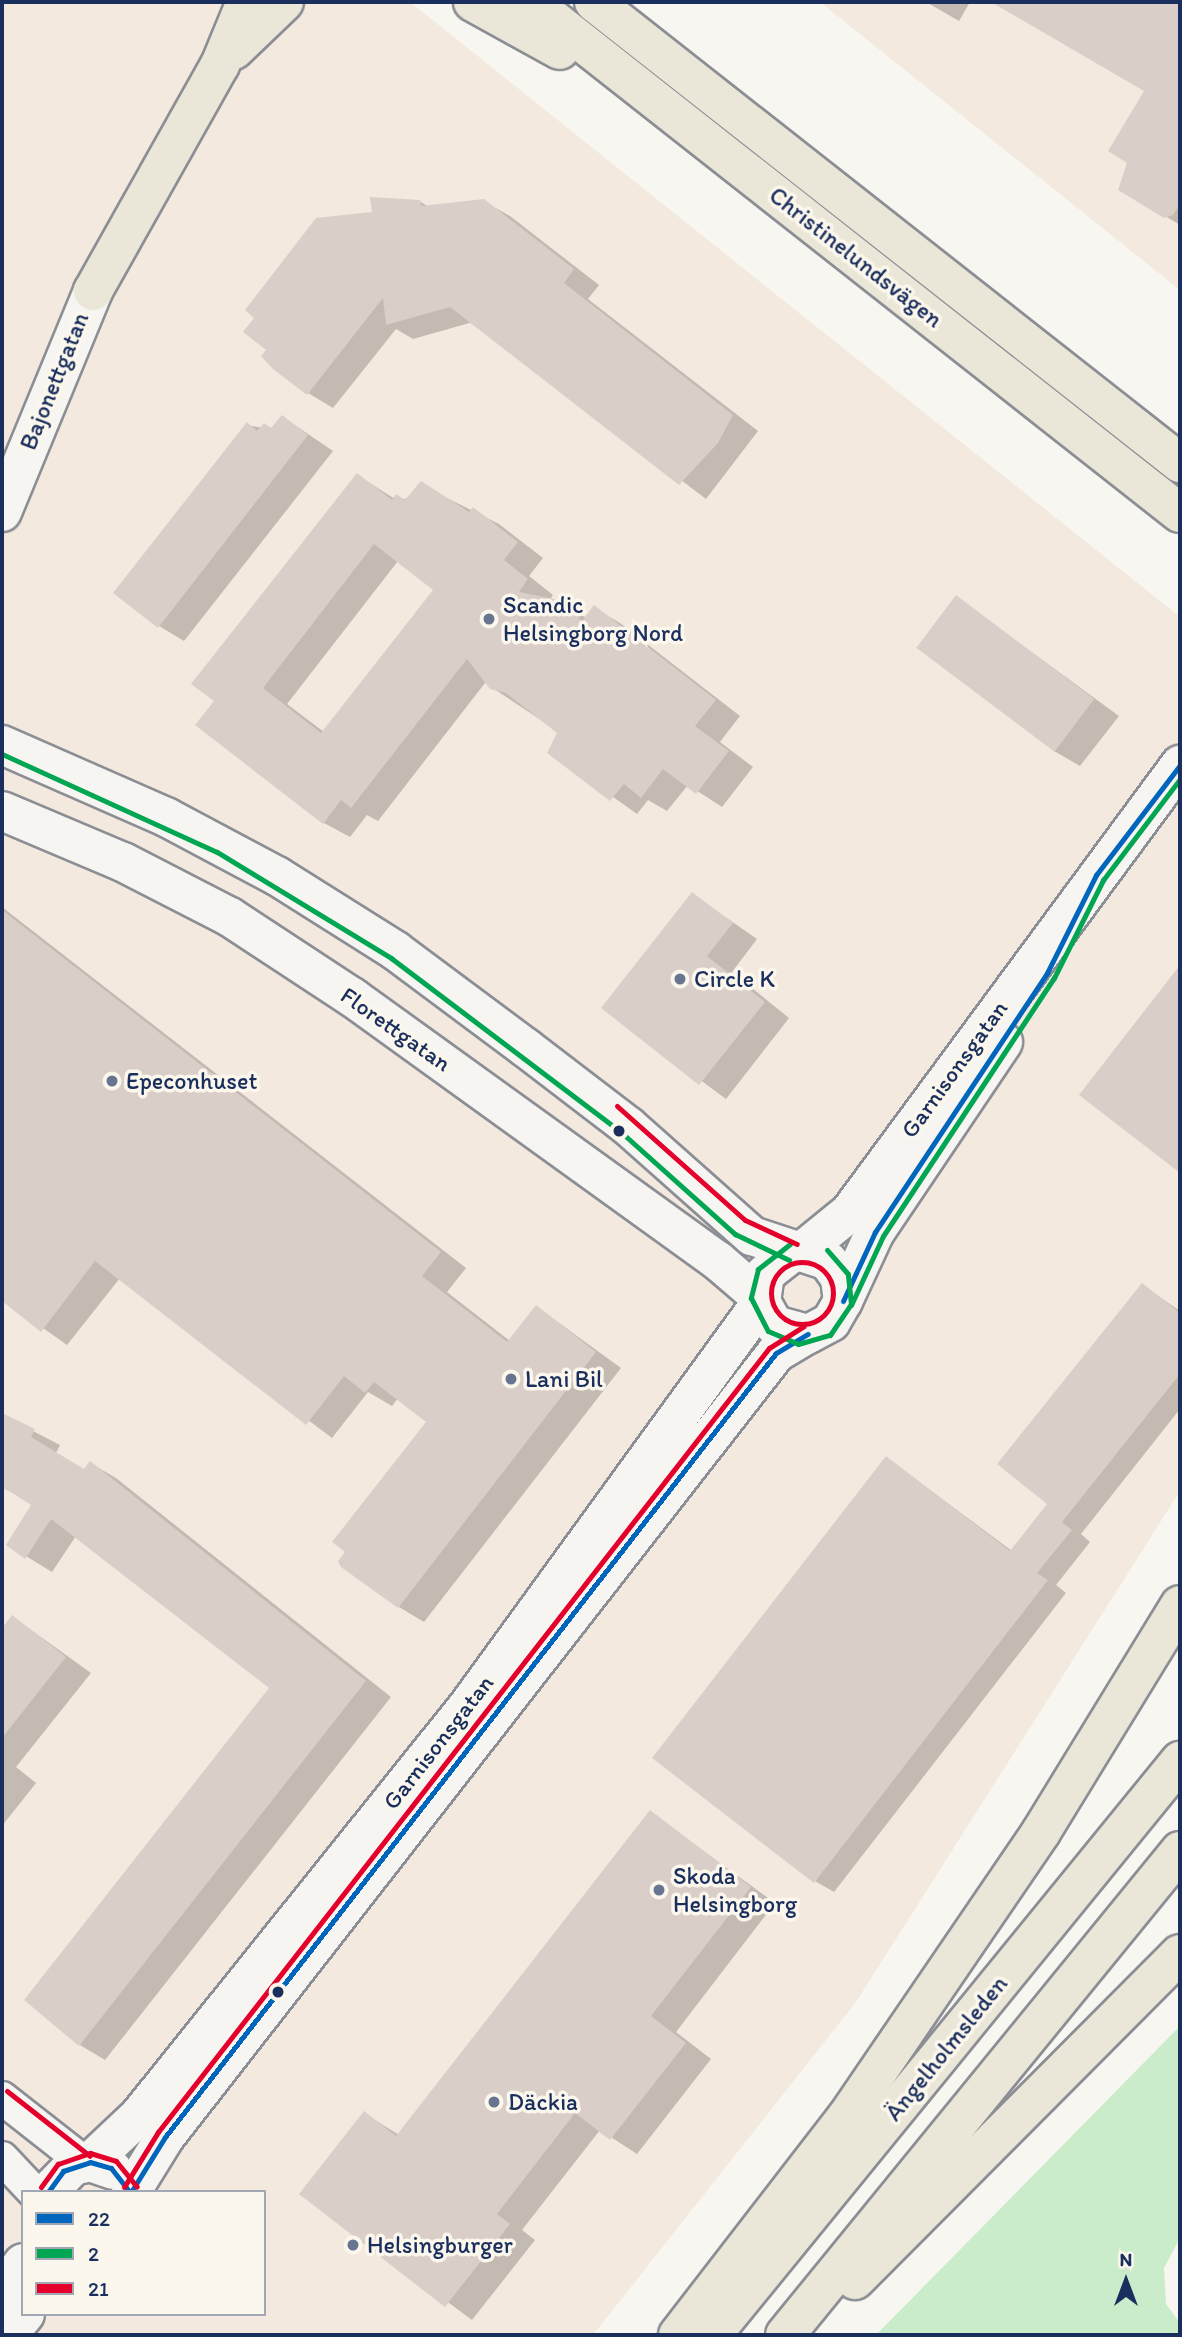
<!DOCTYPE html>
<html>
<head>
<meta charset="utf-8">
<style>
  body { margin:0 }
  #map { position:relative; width:1182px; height:2337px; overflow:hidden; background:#f8f6f0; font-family:Itim,sans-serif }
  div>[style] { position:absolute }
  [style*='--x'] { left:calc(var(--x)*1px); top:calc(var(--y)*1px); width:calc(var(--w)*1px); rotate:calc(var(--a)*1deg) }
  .built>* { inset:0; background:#f4e9de }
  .green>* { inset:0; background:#cbecca }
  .shadow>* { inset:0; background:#0003 }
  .building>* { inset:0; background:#dacec8; transform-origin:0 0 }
  .roads { filter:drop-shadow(2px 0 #8b8e94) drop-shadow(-2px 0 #8b8e94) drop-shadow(0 2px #8b8e94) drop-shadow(0 -2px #8b8e94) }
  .minor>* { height:32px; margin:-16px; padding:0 16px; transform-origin:16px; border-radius:16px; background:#f6f5f1 }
  .tertiary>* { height:38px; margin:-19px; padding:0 19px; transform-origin:19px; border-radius:19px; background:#f6f5f1 }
  .primary>* { height:38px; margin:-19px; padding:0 19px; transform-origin:19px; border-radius:19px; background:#ebe7d8 }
  .motorway>* { height:38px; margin:-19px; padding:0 19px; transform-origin:19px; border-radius:19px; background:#ebe7d8 }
  .bus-1>* { height:5px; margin:-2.5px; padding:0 2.5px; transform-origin:2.5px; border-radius:2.5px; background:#0065bd }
  .bus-2>* { height:5px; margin:-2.5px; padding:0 2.5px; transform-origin:2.5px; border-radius:2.5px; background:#00a651 }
  .bus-3>* { height:5px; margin:-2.5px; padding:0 2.5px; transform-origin:2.5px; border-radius:2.5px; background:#e4002b }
  .bus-3>.ring { margin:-2.5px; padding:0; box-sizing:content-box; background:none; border:5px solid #e4002b; border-radius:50% }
  .dots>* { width:19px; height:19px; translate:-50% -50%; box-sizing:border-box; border:4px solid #fbf7ec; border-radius:50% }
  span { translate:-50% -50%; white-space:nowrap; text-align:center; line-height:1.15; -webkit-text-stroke:7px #fbf7ec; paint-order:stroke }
  .street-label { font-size:24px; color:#1b2f5e }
  .poi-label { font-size:24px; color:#1b2f5e }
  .left { translate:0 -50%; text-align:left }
  .frame { position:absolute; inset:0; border:4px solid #1b2f5e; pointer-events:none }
  .legend { position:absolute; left:21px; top:2190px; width:245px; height:126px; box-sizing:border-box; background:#fbf7ec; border:2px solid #a1a7b3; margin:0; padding:9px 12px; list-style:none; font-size:21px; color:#1b2f5e }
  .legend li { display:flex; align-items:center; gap:14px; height:35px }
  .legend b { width:35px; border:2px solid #a1a7b3 }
  .north { position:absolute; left:1091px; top:2246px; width:70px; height:70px; -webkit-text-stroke:5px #fbf7ec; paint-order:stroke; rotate:0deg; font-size:19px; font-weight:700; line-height:28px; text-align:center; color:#1b2f5e }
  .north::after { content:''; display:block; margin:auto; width:24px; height:32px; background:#1b2f5e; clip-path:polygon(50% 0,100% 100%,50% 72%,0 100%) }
</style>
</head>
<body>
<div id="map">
  <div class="built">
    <i style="clip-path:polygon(evenodd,2px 2px,410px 2px,1180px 617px,1180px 1491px,856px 2002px,593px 2335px,2px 2335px,2px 2px,23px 2192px,264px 2192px,264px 2314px,23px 2314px,23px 2192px)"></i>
    <i style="clip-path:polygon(820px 2px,1180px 2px,1180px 290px)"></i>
  </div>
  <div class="green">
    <i style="clip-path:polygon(1180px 2026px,1180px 2238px,1164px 2268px,1166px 2304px,1180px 2323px,1180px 2335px,876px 2335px)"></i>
  </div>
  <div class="shadow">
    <i style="clip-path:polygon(926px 2px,970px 2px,959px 21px)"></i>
    <i style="clip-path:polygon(1012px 2px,1180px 2px,1180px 225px,1120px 189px,1146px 91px,1008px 9px)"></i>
    <i style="clip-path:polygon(419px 201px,429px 207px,483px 201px,510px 216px,599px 285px,588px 299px,758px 431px,706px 499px,473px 322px,413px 339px,396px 329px,333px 408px,308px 393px,374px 213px)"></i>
    <i style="clip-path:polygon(283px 417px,333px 451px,184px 641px,159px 626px,247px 425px,273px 430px)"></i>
    <i style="clip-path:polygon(evenodd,357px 475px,395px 499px,447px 498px,499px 524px,543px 558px,529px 576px,553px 595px,550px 600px,587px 618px,594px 608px,620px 623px,740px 716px,720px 742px,753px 767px,722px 807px,688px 785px,667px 811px,648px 800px,637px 814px,550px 752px,559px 732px,485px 683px,378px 821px,367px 815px,350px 837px,324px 823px,216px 701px,357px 475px,398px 561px,435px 589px,324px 732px,287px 704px,398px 561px)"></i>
    <i style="clip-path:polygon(956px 597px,1119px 716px,1080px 766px,1054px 751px)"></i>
    <i style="clip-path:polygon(692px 894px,757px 939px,732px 972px,789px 1018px,726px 1099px,603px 1008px)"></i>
    <i style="clip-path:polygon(2px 907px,466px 1268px,447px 1292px,510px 1341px,537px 1307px,621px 1368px,424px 1622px,399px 1607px,428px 1421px,398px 1398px,392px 1406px,368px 1392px,332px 1438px,120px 1278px,67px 1345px,2px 1299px)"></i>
    <i style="clip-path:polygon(1175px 974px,1180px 977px,1180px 1171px,1082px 1095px)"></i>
    <i style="clip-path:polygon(1142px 1285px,1180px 1311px,1180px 1409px,1081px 1534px,1090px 1542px,1056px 1585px,1066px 1593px,834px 1892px,815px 1881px,887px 1458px,1012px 1551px,1049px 1504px)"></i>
    <i style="clip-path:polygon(2px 1415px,60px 1445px,56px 1453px,85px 1471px,90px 1463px,116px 1478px,391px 1697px,105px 2060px,80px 2045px,272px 1688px,76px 1536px,52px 1572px,8px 1545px,34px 1505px,2px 1487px)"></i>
    <i style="clip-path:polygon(13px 1617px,91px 1673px,16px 1767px,36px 1783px,2px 1826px,2px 1631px)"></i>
    <i style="clip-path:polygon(650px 1812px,775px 1903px,676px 2032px,711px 2059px,637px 2154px,600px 2130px,522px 2230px,535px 2240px,472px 2320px,302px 2194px,364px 2113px,399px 2135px)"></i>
  </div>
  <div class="building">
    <i style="clip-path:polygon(991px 2px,1180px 2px,1180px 204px,1173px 215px,1164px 218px,1118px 190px,1127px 163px,1108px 151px,1144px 91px)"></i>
    <i style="clip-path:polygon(370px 197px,420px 200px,421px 206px,484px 199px,574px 269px,564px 283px,733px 415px,718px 443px,679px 485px,450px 307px,386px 325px,383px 298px,307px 395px,273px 369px,261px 356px,266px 350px,243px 332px,254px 318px,245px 310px,316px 218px,372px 212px)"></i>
    <i style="clip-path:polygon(282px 415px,308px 435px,158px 628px,113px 593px,247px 422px,257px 431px,264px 423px,271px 428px)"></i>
    <i style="clip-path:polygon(evenodd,357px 473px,392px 500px,396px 494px,405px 500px,421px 481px,469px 512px,473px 507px,518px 542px,504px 560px,528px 579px,519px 592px,559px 600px,582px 621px,594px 605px,716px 700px,695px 726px,729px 751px,696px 794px,663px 769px,641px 798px,624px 784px,610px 801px,547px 753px,557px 733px,506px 693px,490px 689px,467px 659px,351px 808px,341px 800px,323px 824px,195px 725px,214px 701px,191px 684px,357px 473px,374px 544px,433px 590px,321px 733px,263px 688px,374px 544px)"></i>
    <i style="left:956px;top:595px;width:173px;height:66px;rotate:37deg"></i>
    <i style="clip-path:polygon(692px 892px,733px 923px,707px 956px,765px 1002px,699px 1085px,601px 1008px)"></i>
    <i style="clip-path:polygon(2px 910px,441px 1252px,422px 1276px,507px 1342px,536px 1305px,596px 1352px,398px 1608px,341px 1567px,338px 1561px,345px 1552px,332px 1542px,426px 1422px,374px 1382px,365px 1393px,344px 1376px,306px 1425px,95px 1261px,41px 1332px,2px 1301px)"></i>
    <i style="clip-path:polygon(1180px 965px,1180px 1173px,1079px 1095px)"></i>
    <i style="clip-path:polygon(1142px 1283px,1180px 1313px,1180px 1374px,1062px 1522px,1072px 1530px,1037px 1573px,1048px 1580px,814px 1883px,652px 1758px,886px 1456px,1010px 1551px,1047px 1504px,997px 1464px)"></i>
    <i style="clip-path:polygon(2px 1413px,35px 1429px,31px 1437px,84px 1469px,90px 1461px,366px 1681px,79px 2046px,24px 2000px,269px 1688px,51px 1519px,25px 1559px,6px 1545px,31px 1505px,2px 1486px)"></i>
    <i style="clip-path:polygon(12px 1615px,66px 1657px,2px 1738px,2px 1628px)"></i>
    <i style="clip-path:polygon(650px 1810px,751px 1887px,651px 2016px,686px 2043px,610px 2140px,575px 2113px,497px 2214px,510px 2224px,445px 2307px,299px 2194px,364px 2111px,396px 2136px)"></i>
  </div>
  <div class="roads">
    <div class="minor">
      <i style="--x:2;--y:2098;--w:105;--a:38.1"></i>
      <i style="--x:2;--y:2158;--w:47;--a:46.7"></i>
    </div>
    <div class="tertiary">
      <i style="--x:2;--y:512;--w:239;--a:-67.6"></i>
      <i style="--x:2;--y:745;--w:179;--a:23.7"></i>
      <i style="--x:166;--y:817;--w:126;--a:28"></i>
      <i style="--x:277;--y:876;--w:141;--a:32.2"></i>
      <i style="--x:396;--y:951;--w:162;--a:36.7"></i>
      <i style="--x:526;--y:1048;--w:128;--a:37.4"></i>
      <i style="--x:628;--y:1126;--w:166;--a:41.6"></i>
      <i style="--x:752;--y:1236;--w:80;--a:18.2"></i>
      <i style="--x:828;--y:1261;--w:21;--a:55"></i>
      <i style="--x:840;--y:1278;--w:23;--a:83"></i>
      <i style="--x:843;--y:1301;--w:24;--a:120"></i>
      <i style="--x:831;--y:1322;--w:26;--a:152"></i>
      <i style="--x:808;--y:1334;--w:35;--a:-165"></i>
      <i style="--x:774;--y:1325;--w:26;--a:-119"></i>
      <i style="--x:761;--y:1302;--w:28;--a:-82"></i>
      <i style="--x:765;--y:1274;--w:36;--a:-38"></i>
      <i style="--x:2;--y:811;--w:131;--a:22.9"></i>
      <i style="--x:123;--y:862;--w:120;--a:27.2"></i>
      <i style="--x:230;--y:917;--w:146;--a:33.3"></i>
      <i style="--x:352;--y:997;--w:450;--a:35.8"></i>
      <i style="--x:717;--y:1260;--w:57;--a:40.7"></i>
      <i style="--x:801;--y:1252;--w:63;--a:-39.2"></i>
      <i style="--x:850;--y:1212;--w:556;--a:-53.56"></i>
      <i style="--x:843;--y:1301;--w:76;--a:-65.1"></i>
      <i style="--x:875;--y:1232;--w:229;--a:-56"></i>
      <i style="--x:90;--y:2162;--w:67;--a:-43.2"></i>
      <i style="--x:139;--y:2116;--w:526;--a:-51.26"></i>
      <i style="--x:468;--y:1706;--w:499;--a:-54"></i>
      <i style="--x:48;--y:2192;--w:36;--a:-46"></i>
      <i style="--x:73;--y:2166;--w:17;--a:-13"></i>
      <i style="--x:90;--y:2162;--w:24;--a:19"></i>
      <i style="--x:131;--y:2192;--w:65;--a:-58.3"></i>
      <i style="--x:165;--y:2137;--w:994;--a:-52.07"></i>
      <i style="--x:776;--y:1353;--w:37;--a:-31"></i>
      <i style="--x:2;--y:2291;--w:35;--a:-53"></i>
      <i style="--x:8;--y:2335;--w:27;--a:-51"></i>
    </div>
    <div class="primary">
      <i style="--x:473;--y:2;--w:99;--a:28.9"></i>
      <i style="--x:531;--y:2;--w:826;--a:38.22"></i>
      <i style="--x:594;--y:2;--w:746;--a:38.19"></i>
      <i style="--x:234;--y:50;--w:69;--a:-43.8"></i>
      <i style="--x:93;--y:291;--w:259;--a:-60.7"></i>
      <i style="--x:220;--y:65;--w:68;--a:-67.6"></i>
    </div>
    <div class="motorway">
      <i style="--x:855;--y:2280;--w:460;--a:-45.1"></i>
      <i style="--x:678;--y:2335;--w:274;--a:-52.3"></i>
      <i style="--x:846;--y:2118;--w:346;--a:-55.7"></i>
      <i style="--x:1041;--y:1832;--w:266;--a:-58.5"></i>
      <i style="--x:712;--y:2335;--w:741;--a:-50.81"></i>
      <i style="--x:785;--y:2335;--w:625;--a:-50.78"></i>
    </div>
  </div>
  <div class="bus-1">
    <i style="--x:843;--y:1301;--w:76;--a:-65.1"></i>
    <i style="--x:875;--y:1232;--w:311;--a:-56.4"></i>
    <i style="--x:1047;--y:973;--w:110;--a:-63.4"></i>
    <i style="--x:1096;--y:875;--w:138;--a:-52.6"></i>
    <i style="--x:48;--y:2192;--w:26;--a:-54"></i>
    <i style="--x:63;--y:2171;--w:28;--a:-18"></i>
    <i style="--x:90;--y:2162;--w:22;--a:16"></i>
    <i style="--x:111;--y:2168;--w:31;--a:52"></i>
    <i style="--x:131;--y:2192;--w:65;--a:-58.3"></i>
    <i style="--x:165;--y:2137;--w:994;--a:-52.07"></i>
    <i style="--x:776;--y:1353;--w:37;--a:-31"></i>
  </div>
  <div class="bus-2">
    <i style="--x:2;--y:754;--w:236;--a:24.5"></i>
    <i style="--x:217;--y:852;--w:204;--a:31.3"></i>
    <i style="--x:391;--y:958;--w:290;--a:37.1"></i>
    <i style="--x:622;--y:1133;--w:152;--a:41.8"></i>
    <i style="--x:735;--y:1234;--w:60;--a:25.7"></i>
    <i style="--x:790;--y:1244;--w:41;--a:142"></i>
    <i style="--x:758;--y:1269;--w:30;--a:104"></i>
    <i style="--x:751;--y:1298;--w:37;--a:63"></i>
    <i style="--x:768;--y:1331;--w:33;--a:23"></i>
    <i style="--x:798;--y:1344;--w:33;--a:-16"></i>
    <i style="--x:830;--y:1335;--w:37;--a:-56"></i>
    <i style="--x:851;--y:1304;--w:30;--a:-96"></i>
    <i style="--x:848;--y:1274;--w:32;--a:-131"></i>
    <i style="--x:851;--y:1305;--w:76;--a:-65.1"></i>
    <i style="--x:883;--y:1236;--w:310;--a:-56.5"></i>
    <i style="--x:1054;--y:978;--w:110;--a:-63.4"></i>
    <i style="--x:1103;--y:880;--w:127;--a:-52.7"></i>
  </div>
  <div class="bus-3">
    <i style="--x:617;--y:1106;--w:171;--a:41.7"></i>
    <i style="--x:745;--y:1220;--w:57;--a:24.8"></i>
    <i class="ring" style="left:771px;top:1262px;width:57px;height:57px"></i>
    <i style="--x:7;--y:2091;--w:105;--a:38.1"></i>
    <i style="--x:41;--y:2187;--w:29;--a:-54"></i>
    <i style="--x:58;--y:2164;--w:34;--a:-19"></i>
    <i style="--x:90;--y:2153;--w:27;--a:17"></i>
    <i style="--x:116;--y:2161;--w:33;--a:51"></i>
    <i style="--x:124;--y:2187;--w:65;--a:-58.3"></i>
    <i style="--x:158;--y:2132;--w:994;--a:-52.07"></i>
    <i style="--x:769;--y:1348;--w:41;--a:-32.2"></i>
  </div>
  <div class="dots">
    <i style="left:489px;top:619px;background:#687591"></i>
    <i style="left:680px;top:979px;background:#687591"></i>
    <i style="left:112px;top:1081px;background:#687591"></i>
    <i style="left:619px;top:1131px;background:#1b2f5e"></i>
    <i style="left:511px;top:1379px;background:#687591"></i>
    <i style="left:659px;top:1890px;background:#687591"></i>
    <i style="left:278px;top:1992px;background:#1b2f5e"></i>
    <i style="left:494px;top:2102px;background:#687591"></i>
    <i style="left:353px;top:2245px;background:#687591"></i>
  </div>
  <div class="street-label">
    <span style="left:856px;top:257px;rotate:38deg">Christinelundsvägen</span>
    <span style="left:54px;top:381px;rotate:-68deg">Bajonettgatan</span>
    <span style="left:396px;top:1029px;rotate:35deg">Florettgatan</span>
    <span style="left:954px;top:1069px;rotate:-54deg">Garnisonsgatan</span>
    <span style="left:438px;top:1742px;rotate:-52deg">Garnisonsgatan</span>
    <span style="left:946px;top:2048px;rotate:-51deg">Ängelholmsleden</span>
  </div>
  <div class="poi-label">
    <span class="left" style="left:503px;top:619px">Scandic<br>Helsingborg Nord</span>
    <span class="left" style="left:694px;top:979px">Circle K</span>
    <span class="left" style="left:126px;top:1081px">Epeconhuset</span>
    <span class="left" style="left:525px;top:1379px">Lani Bil</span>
    <span class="left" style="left:673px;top:1890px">Skoda<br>Helsingborg</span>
    <span class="left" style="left:508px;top:2102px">Däckia</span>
    <span class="left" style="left:367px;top:2245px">Helsingburger</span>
  </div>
  <div class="frame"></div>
  <ul class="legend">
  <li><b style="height:9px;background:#0065bd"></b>22</li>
  <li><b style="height:9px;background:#00a651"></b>2</li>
  <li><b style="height:9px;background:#e4002b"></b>21</li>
  </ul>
  <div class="north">N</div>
</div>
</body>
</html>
